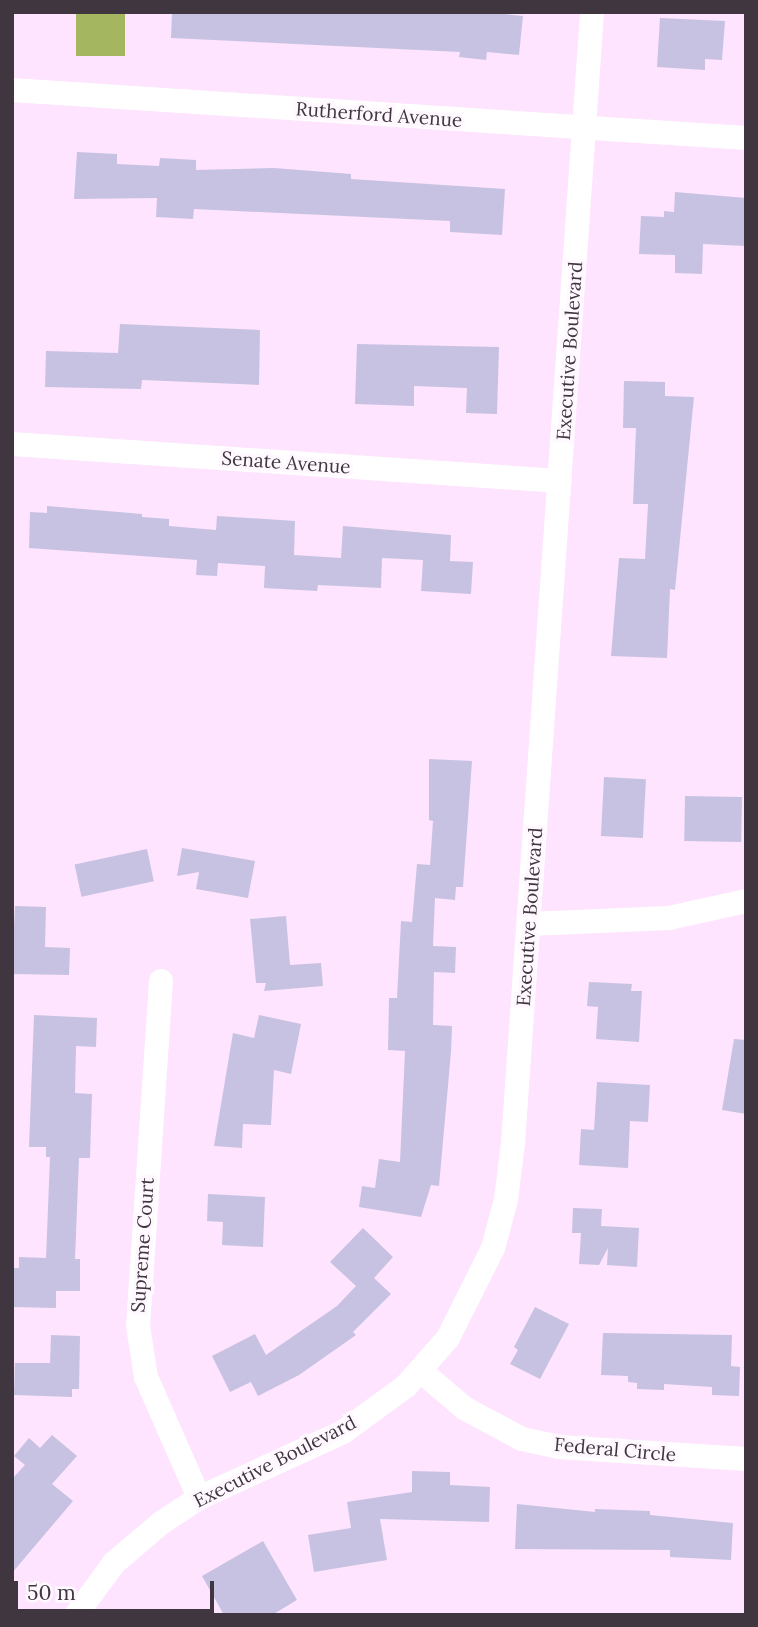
<!DOCTYPE html>
<html>
<head>
<meta charset="utf-8">
<style>
  body { margin:0 }
  #map { position:relative; width:758px; height:1627px; overflow:hidden; background:#fee4fe; font-family:Lora,serif }
  div>[style] { position:absolute }
  [style*='--x'] { left:calc(var(--x)*1px); top:calc(var(--y)*1px); width:calc(var(--w)*1px); rotate:calc(var(--a)*1deg) }
  .forest>* { inset:0; background:#a5b661; transform-origin:0 0 }
  .building>* { inset:0; background:#c7c2e2; transform-origin:0 0 }
  .minor>* { height:24px; margin:-12px; padding:0 12px; transform-origin:12px; border-radius:12px; background:#fff }
  span { translate:-50% -50%; white-space:nowrap; text-align:center; line-height:1.15; -webkit-text-stroke:7px #fff9ff; paint-order:stroke }
  .street-label { font-size:19px; color:#403640 }
  .frame { position:absolute; inset:0; border:14px solid #403640; pointer-events:none }
  .scale { position:absolute; left:14px; top:1581px; width:200px; height:32px; box-sizing:border-box; border:4px solid #403640; border-top:0; padding-left:9px; font-size:21px; line-height:24px; white-space:nowrap; color:#403640; -webkit-text-stroke:5px #fff9ff; paint-order:stroke }
</style>
</head>
<body>
<div id="map">
  <div class="forest">
    <i style="left:76px;top:12px;width:49px;height:44px"></i>
  </div>
  <div class="building">
    <i style="clip-path:polygon(172px 12px,486px 12px,523px 16px,519px 55px,487px 52px,486px 60px,459px 57px,460px 52px,171px 38px)"></i>
    <i style="clip-path:polygon(660px 18px,725px 21px,722px 60px,705px 59px,705px 70px,657px 67px)"></i>
    <i style="clip-path:polygon(77px 152px,117px 154px,117px 164px,159px 166px,160px 158px,196px 160px,196px 170px,274px 168px,351px 174px,351px 179px,505px 189px,502px 235px,450px 232px,450px 221px,194px 209px,193px 219px,156px 217px,157px 198px,74px 199px)"></i>
    <i style="clip-path:polygon(675px 192px,746px 198px,746px 246px,703px 244px,702px 274px,675px 273px,675px 255px,639px 254px,641px 216px,664px 217px,664px 211px,674px 212px)"></i>
    <i style="clip-path:polygon(120px 324px,260px 330px,259px 385px,142px 380px,141px 389px,45px 387px,46px 351px,118px 353px)"></i>
    <i style="clip-path:polygon(357px 344px,499px 347px,497px 414px,466px 413px,467px 388px,414px 386px,414px 406px,355px 404px)"></i>
    <i style="clip-path:polygon(624px 381px,665px 382px,665px 396px,694px 397px,675px 590px,670px 589px,667px 658px,611px 656px,619px 558px,645px 559px,648px 504px,633px 504px,636px 428px,623px 428px)"></i>
    <i style="clip-path:polygon(47px 506px,142px 514px,142px 517px,169px 519px,169px 526px,216px 530px,217px 516px,295px 521px,294px 555px,341px 558px,343px 526px,451px 535px,450px 561px,473px 562px,471px 594px,421px 591px,423px 560px,382px 558px,381px 588px,318px 585px,317px 591px,264px 588px,265px 566px,218px 563px,217px 576px,196px 575px,197px 560px,29px 548px,30px 512px,47px 513px)"></i>
    <i style="clip-path:polygon(429px 759px,472px 761px,463px 887px,456px 887px,455px 900px,435px 898px,433px 946px,456px 947px,455px 973px,434px 972px,433px 1025px,452px 1026px,451px 1052px,439px 1186px,431px 1185px,421px 1217px,359px 1207px,362px 1186px,375px 1188px,379px 1159px,400px 1162px,405px 1051px,388px 1050px,389px 998px,397px 998px,401px 921px,412px 922px,417px 864px,430px 865px,433px 821px,429px 820px)"></i>
    <i style="left:604px;top:777px;width:42px;height:59px;rotate:3deg"></i>
    <i style="left:685px;top:796px;width:57px;height:45px;rotate:1deg"></i>
    <i style="clip-path:polygon(182px 848px,255px 861px,248px 898px,196px 889px,199px 872px,177px 876px)"></i>
    <i style="left:147px;top:849px;width:33px;height:74px;rotate:78deg"></i>
    <i style="clip-path:polygon(15px 906px,46px 907px,45px 947px,70px 948px,69px 975px,12px 974px)"></i>
    <i style="clip-path:polygon(286px 916px,290px 965px,321px 963px,323px 986px,264px 991px,266px 983px,256px 983px,250px 919px)"></i>
    <i style="clip-path:polygon(589px 982px,632px 984px,631px 991px,642px 991px,639px 1042px,596px 1039px,598px 1007px,587px 1006px)"></i>
    <i style="clip-path:polygon(34px 1015px,97px 1018px,96px 1047px,76px 1046px,75px 1093px,92px 1094px,90px 1158px,79px 1158px,75px 1259px,80px 1259px,80px 1291px,56px 1291px,56px 1308px,12px 1307px,12px 1268px,19px 1268px,19px 1257px,46px 1258px,50px 1157px,46px 1157px,46px 1147px,29px 1147px)"></i>
    <i style="clip-path:polygon(259px 1015px,301px 1024px,291px 1074px,274px 1070px,271px 1125px,243px 1124px,242px 1148px,214px 1146px,233px 1033px,254px 1038px)"></i>
    <i style="clip-path:polygon(734px 1039px,746px 1040px,746px 1114px,722px 1110px)"></i>
    <i style="clip-path:polygon(597px 1082px,650px 1085px,648px 1122px,630px 1121px,628px 1168px,579px 1165px,581px 1129px,594px 1130px)"></i>
    <i style="clip-path:polygon(208px 1194px,265px 1197px,263px 1247px,222px 1245px,223px 1222px,207px 1221px)"></i>
    <i style="clip-path:polygon(573px 1208px,602px 1209px,601px 1226px,639px 1228px,637px 1267px,607px 1265px,608px 1248px,599px 1265px,579px 1264px,581px 1233px,572px 1233px)"></i>
    <i style="clip-path:polygon(363px 1228px,393px 1257px,374px 1278px,391px 1294px,353px 1332px,356px 1335px,299px 1375px,258px 1396px,251px 1382px,230px 1392px,212px 1356px,255px 1334px,266px 1355px,337px 1306px,356px 1286px,330px 1262px)"></i>
    <i style="clip-path:polygon(535px 1307px,569px 1324px,540px 1379px,510px 1364px,518px 1350px,514px 1347px)"></i>
    <i style="clip-path:polygon(603px 1333px,732px 1335px,731px 1366px,740px 1367px,739px 1396px,712px 1395px,712px 1387px,664px 1384px,664px 1390px,637px 1389px,637px 1383px,628px 1382px,628px 1376px,601px 1375px)"></i>
    <i style="clip-path:polygon(51px 1335px,80px 1336px,79px 1389px,72px 1389px,72px 1397px,14px 1395px,15px 1363px,50px 1363px)"></i>
    <i style="clip-path:polygon(52px 1435px,77px 1456px,52px 1484px,73px 1501px,12px 1573px,12px 1479px,25px 1465px,14px 1456px,29px 1438px,40px 1448px)"></i>
    <i style="clip-path:polygon(412px 1471px,450px 1472px,450px 1485px,490px 1487px,489px 1522px,380px 1519px,387px 1560px,314px 1572px,308px 1535px,351px 1528px,347px 1502px,412px 1492px)"></i>
    <i style="clip-path:polygon(517px 1504px,595px 1512px,595px 1509px,650px 1511px,650px 1515px,733px 1523px,731px 1560px,670px 1557px,670px 1550px,515px 1549px)"></i>
    <i style="clip-path:polygon(263px 1541px,297px 1600px,272px 1615px,224px 1615px,202px 1576px)"></i>
  </div>
  <div class="minor">
    <i style="--x:12;--y:90;--w:736;--a:3.74"></i>
    <i style="--x:12;--y:444;--w:549;--a:3.86"></i>
    <i style="--x:529;--y:924;--w:140;--a:-2.5"></i>
    <i style="--x:669;--y:918;--w:79;--a:-12.4"></i>
    <i style="--x:161;--y:981;--w:346;--a:93.8"></i>
    <i style="--x:138;--y:1326;--w:52;--a:81.1"></i>
    <i style="--x:146;--y:1377;--w:132;--a:66.3"></i>
    <i style="--x:421;--y:1371;--w:57;--a:40.7"></i>
    <i style="--x:464;--y:1408;--w:66;--a:28.1"></i>
    <i style="--x:522;--y:1439;--w:38;--a:12"></i>
    <i style="--x:559;--y:1447;--w:187;--a:3.7"></i>
    <i style="--x:76;--y:1615;--w:64;--a:-53.8"></i>
    <i style="--x:114;--y:1563;--w:62;--a:-40.4"></i>
    <i style="--x:161;--y:1523;--w:45;--a:-33.3"></i>
    <i style="--x:199;--y:1498;--w:158;--a:-24.6"></i>
    <i style="--x:343;--y:1432;--w:78;--a:-36.1"></i>
    <i style="--x:406;--y:1386;--w:64;--a:-48.8"></i>
    <i style="--x:448;--y:1338;--w:101;--a:-63.4"></i>
    <i style="--x:493;--y:1248;--w:50;--a:-74.8"></i>
    <i style="--x:506;--y:1200;--w:57;--a:-83"></i>
    <i style="--x:513;--y:1143;--w:1134;--a:-86"></i>
  </div>
  <div class="street-label">
    <span style="left:379px;top:115px;rotate:4deg">Rutherford Avenue</span>
    <span style="left:570px;top:351px;rotate:-86deg">Executive Boulevard</span>
    <span style="left:286px;top:463px;rotate:4deg">Senate Avenue</span>
    <span style="left:530px;top:917px;rotate:-86deg">Executive Boulevard</span>
    <span style="left:143px;top:1245px;rotate:-86deg">Supreme Court</span>
    <span style="left:615px;top:1450px;rotate:5deg">Federal Circle</span>
    <span style="left:275px;top:1462px;rotate:-27deg">Executive Boulevard</span>
  </div>
  <div class="frame"></div>
  <div class="scale">50 m</div>
</div>
</body>
</html>
